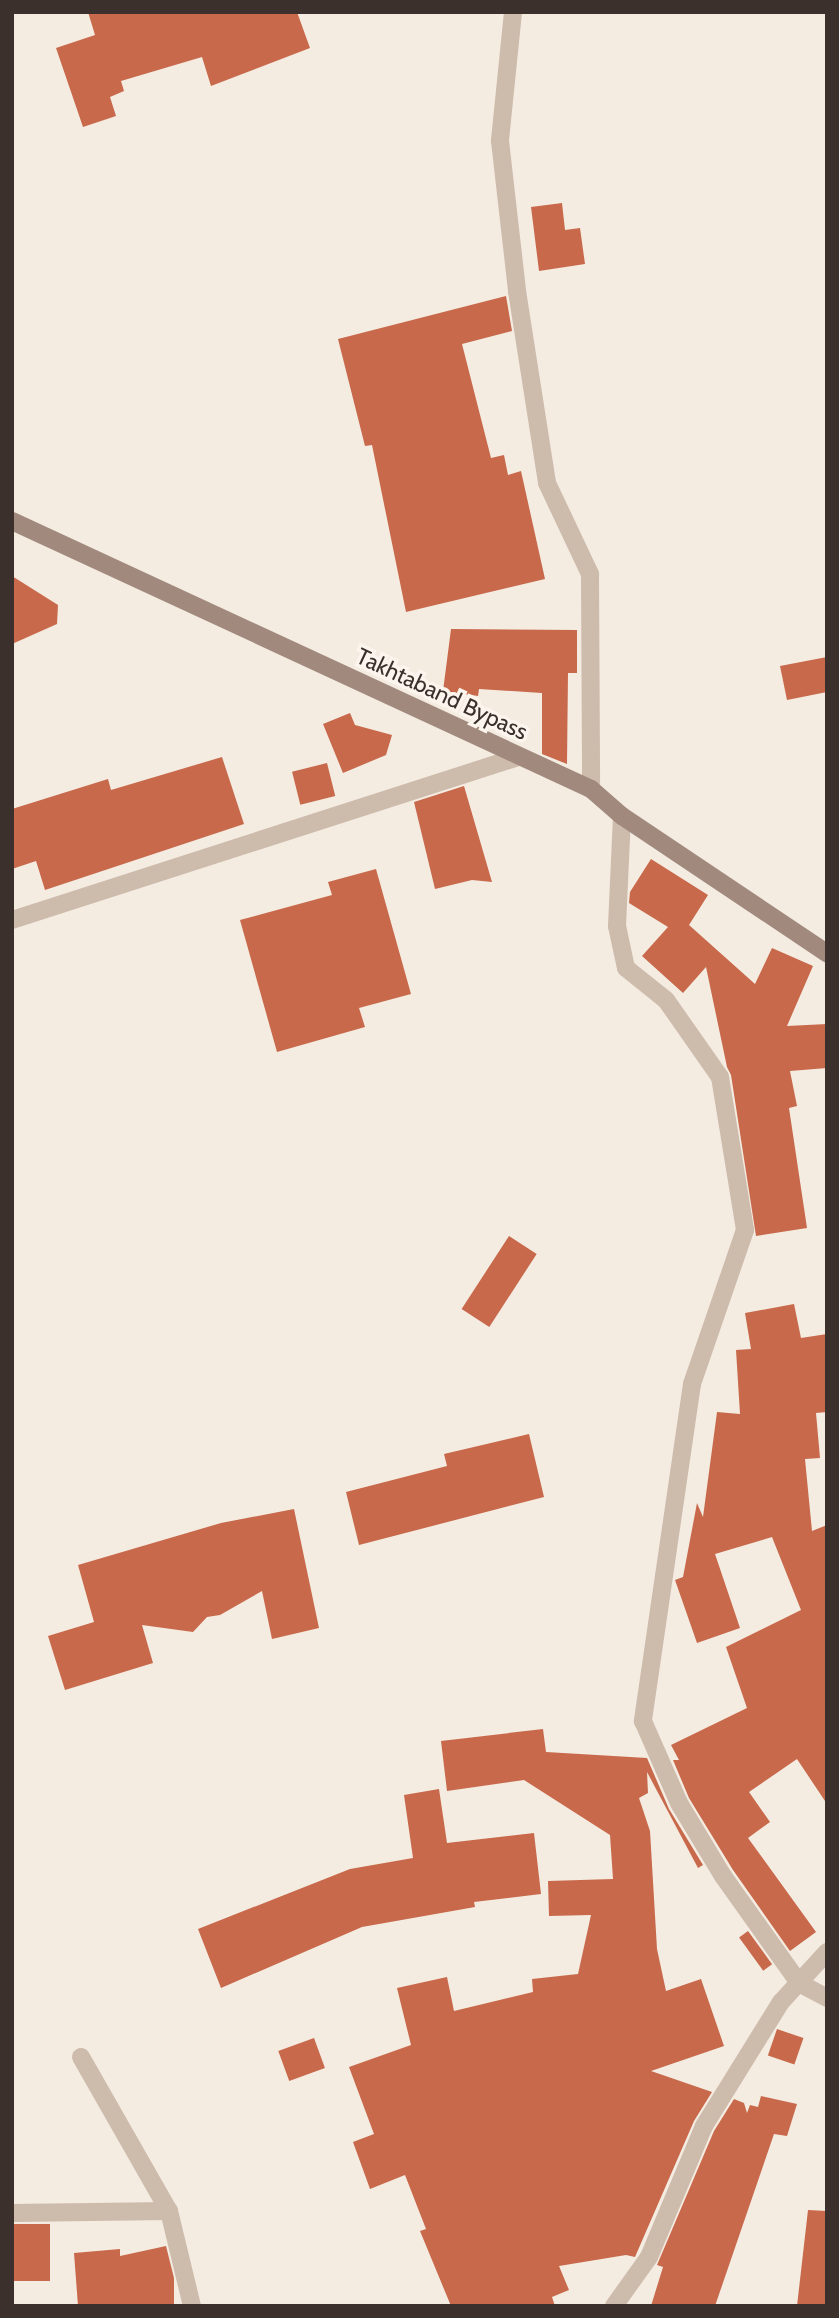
<!DOCTYPE html>
<html>
<head>
<meta charset="utf-8">
<style>
  body { margin:0 }
  #map { position:relative; width:839px; height:2318px; overflow:hidden; background:#f4ebe1; font-family:Cabin,sans-serif }
  div>[style] { position:absolute }
  [style*='--x'] { left:calc(var(--x)*1px); top:calc(var(--y)*1px); width:calc(var(--w)*1px); rotate:calc(var(--a)*1deg) }
  .building>* { inset:0; background:#c8694b; transform-origin:0 0 }
  .street>* { height:18px; margin:-9px; padding:0 9px; transform-origin:9px; border-radius:9px; background:#cdbbac }
  .secondary>* { height:18px; margin:-9px; padding:0 9px; transform-origin:9px; border-radius:9px; background:#a18a7d }
  span { translate:-50% -50%; white-space:nowrap; text-align:center; line-height:1.15; -webkit-text-stroke:7px #fbf5ee; paint-order:stroke }
  .street-label { font-size:23px; color:#3b302b }
  .frame { position:absolute; inset:0; border:14px solid #3b302b; pointer-events:none }
</style>
</head>
<body>
<div id="map">
  <div class="building">
    <i style="clip-path:polygon(88px 12px,297px 12px,310px 48px,211px 86px,202px 57px,121px 81px,124px 91px,110px 97px,116px 116px,83px 127px,56px 48px,95px 35px)"></i>
    <i style="clip-path:polygon(562px 203px,565px 230px,580px 228px,585px 264px,539px 271px,531px 207px)"></i>
    <i style="clip-path:polygon(506px 296px,512px 331px,462px 344px,491px 458px,504px 455px,508px 475px,521px 471px,545px 579px,406px 612px,372px 445px,365px 446px,338px 339px)"></i>
    <i style="clip-path:polygon(12px 576px,58px 605px,57px 624px,12px 644px)"></i>
    <i style="clip-path:polygon(451px 629px,577px 630px,577px 673px,568px 673px,567px 764px,542px 754px,542px 693px,479px 689px,478px 696px,443px 691px)"></i>
    <i style="clip-path:polygon(827px 657px,827px 692px,787px 700px,780px 666px)"></i>
    <i style="clip-path:polygon(350px 713px,355px 725px,392px 735px,386px 755px,343px 773px,323px 724px)"></i>
    <i style="clip-path:polygon(222px 757px,244px 824px,45px 890px,36px 861px,12px 869px,12px 809px,108px 779px,111px 790px)"></i>
    <i style="left:327px;top:763px;width:34px;height:36px;rotate:76deg"></i>
    <i style="clip-path:polygon(464px 786px,492px 882px,472px 880px,435px 889px,414px 802px)"></i>
    <i style="clip-path:polygon(651px 859px,708px 895px,689px 925px,755px 984px,772px 948px,813px 966px,787px 1026px,827px 1024px,827px 1068px,790px 1071px,797px 1106px,789px 1108px,807px 1228px,756px 1236px,731px 1075px,727px 1067px,706px 967px,683px 993px,642px 956px,668px 927px,629px 903px,630px 892px)"></i>
    <i style="clip-path:polygon(376px 869px,411px 994px,359px 1008px,365px 1027px,277px 1052px,240px 920px,332px 895px,328px 882px)"></i>
    <i style="left:509px;top:1236px;width:33px;height:87px;rotate:33deg"></i>
    <i style="clip-path:polygon(794px 1304px,801px 1338px,827px 1334px,827px 1412px,816px 1413px,820px 1458px,805px 1459px,812px 1531px,827px 1525px,827px 1804px,797px 1759px,749px 1792px,770px 1822px,748px 1838px,816px 1932px,790px 1951px,733px 1870px,689px 1798px,673px 1760px,679px 1760px,671px 1745px,747px 1708px,726px 1647px,801px 1610px,772px 1537px,715px 1554px,740px 1628px,697px 1643px,675px 1580px,683px 1577px,697px 1503px,703px 1517px,717px 1412px,740px 1414px,736px 1350px,751px 1349px,745px 1313px)"></i>
    <i style="clip-path:polygon(529px 1434px,544px 1497px,359px 1545px,346px 1492px,447px 1466px,444px 1454px)"></i>
    <i style="clip-path:polygon(294px 1509px,319px 1628px,272px 1639px,262px 1591px,220px 1615px,207px 1617px,193px 1632px,142px 1625px,153px 1663px,65px 1690px,48px 1636px,94px 1622px,78px 1565px,221px 1523px)"></i>
    <i style="clip-path:polygon(543px 1729px,546px 1752px,647px 1758px,669px 1809px,703px 1865px,698px 1868px,647px 1772px,648px 1793px,639px 1798px,650px 1831px,657px 1949px,666px 1991px,701px 1979px,724px 2046px,651px 2071px,712px 2092px,694px 2121px,635px 2257px,626px 2255px,559px 2266px,569px 2290px,552px 2297px,555px 2306px,451px 2306px,420px 2231px,426px 2229px,405px 2175px,370px 2189px,353px 2142px,374px 2134px,349px 2067px,411px 2045px,397px 1988px,447px 1977px,454px 2011px,533px 1992px,532px 1979px,578px 1974px,591px 1915px,549px 1916px,548px 1881px,613px 1879px,610px 1835px,524px 1780px,447px 1791px,441px 1741px)"></i>
    <i style="clip-path:polygon(439px 1789px,447px 1843px,534px 1833px,541px 1894px,474px 1902px,475px 1907px,362px 1927px,221px 1988px,198px 1929px,350px 1869px,413px 1858px,404px 1795px)"></i>
    <i style="left:748px;top:1931px;width:41px;height:11px;rotate:54deg"></i>
    <i style="left:777px;top:2029px;width:28px;height:28px;rotate:19deg"></i>
    <i style="left:314px;top:2038px;width:32px;height:38px;rotate:70deg"></i>
    <i style="clip-path:polygon(761px 2096px,797px 2104px,787px 2136px,774px 2134px,715px 2306px,651px 2306px,663px 2267px,657px 2265px,714px 2131px,734px 2099px,744px 2103px,747px 2113px,750px 2105px,758px 2107px)"></i>
    <i style="clip-path:polygon(808px 2210px,827px 2211px,827px 2306px,797px 2306px)"></i>
    <i style="left:12px;top:2224px;width:38px;height:57px"></i>
    <i style="clip-path:polygon(166px 2246px,174px 2278px,174px 2306px,78px 2306px,74px 2253px,120px 2249px,120px 2256px)"></i>
  </div>
  <div class="street">
    <i style="--x:513;--y:12;--w:130;--a:95.8"></i>
    <i style="--x:500;--y:141;--w:151;--a:83.5"></i>
    <i style="--x:517;--y:291;--w:194;--a:81.1"></i>
    <i style="--x:547;--y:483;--w:101;--a:64.7"></i>
    <i style="--x:590;--y:574;--w:215;--a:89.7"></i>
    <i style="--x:622;--y:816;--w:110;--a:92.6"></i>
    <i style="--x:617;--y:926;--w:43;--a:77.9"></i>
    <i style="--x:626;--y:968;--w:51;--a:38.7"></i>
    <i style="--x:666;--y:1000;--w:94;--a:55"></i>
    <i style="--x:720;--y:1077;--w:155;--a:80.7"></i>
    <i style="--x:745;--y:1230;--w:163;--a:109"></i>
    <i style="--x:692;--y:1384;--w:341;--a:98.3"></i>
    <i style="--x:643;--y:1721;--w:90;--a:66.3"></i>
    <i style="--x:679;--y:1803;--w:85;--a:58.9"></i>
    <i style="--x:723;--y:1876;--w:131;--a:54.6"></i>
    <i style="--x:799;--y:1983;--w:32;--a:28"></i>
    <i style="--x:12;--y:920;--w:532;--a:-17.86"></i>
    <i style="--x:81;--y:2057;--w:177;--a:60.3"></i>
    <i style="--x:169;--y:2211;--w:98;--a:76.4"></i>
    <i style="--x:12;--y:2213;--w:157;--a:-0.7"></i>
    <i style="--x:614;--y:2306;--w:60;--a:-54.5"></i>
    <i style="--x:649;--y:2257;--w:142;--a:-67.2"></i>
    <i style="--x:704;--y:2126;--w:146;--a:-58.2"></i>
    <i style="--x:781;--y:2002;--w:68;--a:-47.4"></i>
  </div>
  <div class="secondary">
    <i style="--x:12;--y:521;--w:638;--a:24.84"></i>
    <i style="--x:591;--y:789;--w:41;--a:41.1"></i>
    <i style="--x:622;--y:816;--w:247;--a:33.8"></i>
  </div>
  <div class="street-label">
    <span style="left:442px;top:694px;rotate:25deg">Takhtaband Bypass</span>
  </div>
  <div class="frame"></div>
</div>
</body>
</html>
